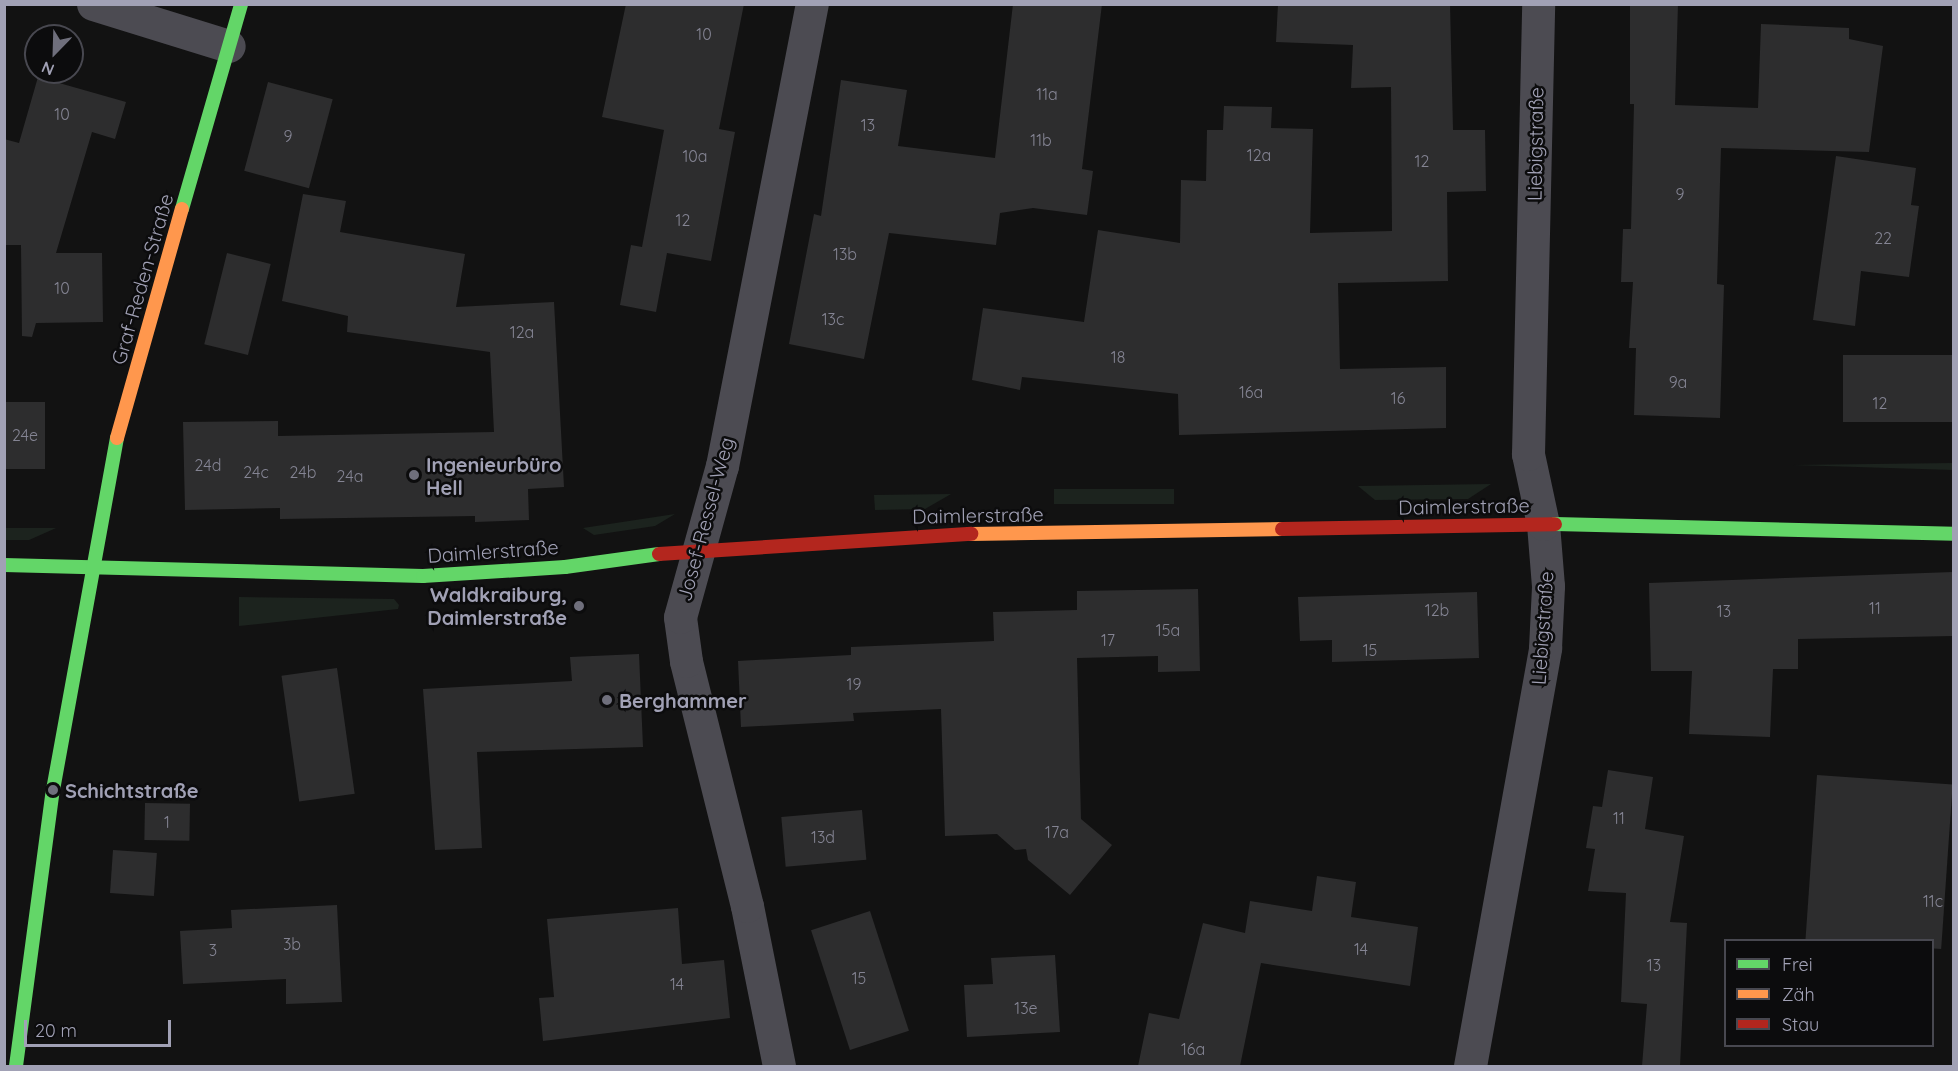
<!DOCTYPE html>
<html>
<head>
<meta charset="utf-8">
<style>
  body { margin:0 }
  #map { position:relative; width:1958px; height:1071px; overflow:hidden; background:#121212; font-family:Quicksand,sans-serif }
  div>[style] { position:absolute }
  [style*='--x'] { left:calc(var(--x)*1px); top:calc(var(--y)*1px); width:calc(var(--w)*1px); rotate:calc(var(--a)*1deg) }
  .green>* { inset:0; background:#1c231e; transform-origin:0 0 }
  .building>* { inset:0; background:#2d2d2e; transform-origin:0 0 }
  .street>* { height:33px; margin:-16.5px; padding:0 16.5px; transform-origin:16.5px; border-radius:16.5px; background:#4c4b52 }
  .fast>* { height:14px; margin:-7px; padding:0 7px; transform-origin:7px; border-radius:7px; background:#63d668 }
  .slow>* { height:14px; margin:-7px; padding:0 7px; transform-origin:7px; border-radius:7px; background:#ff974d }
  .jam>* { height:14px; margin:-7px; padding:0 7px; transform-origin:7px; border-radius:7px; background:#b3261e }
  .dots>* { width:16px; height:16px; translate:-50% -50%; box-sizing:border-box; border:3px solid #0c0c0d; border-radius:50% }
  span { translate:-50% -50%; white-space:nowrap; text-align:center; line-height:1.15; -webkit-text-stroke:5px #0c0c0d; paint-order:stroke }
  .number-label { font-size:16px; color:#848493 }
  .number-label span { -webkit-text-stroke-width:0 }
  .street-label { font-size:20px; color:#a1a1b5 }
  .poi-label { font-size:20px; color:#a1a1b5; font-weight:700 }
  .left { translate:0 -50%; text-align:left }
  .right { translate:-100% -50%; text-align:right }
  .frame { position:absolute; inset:0; border:6px solid #a1a1b5; pointer-events:none }
  .legend { position:absolute; left:1724px; top:939px; width:210px; height:108px; box-sizing:border-box; background:#0c0c0d; border:2px solid #484850; margin:0; padding:8px 10px; list-style:none; font-size:18px; color:#a1a1b5 }
  .legend li { display:flex; align-items:center; gap:12px; height:30px }
  .legend b { width:30px; border:2px solid #484850 }
  .north { position:absolute; left:24px; top:24px; width:60px; height:60px; box-sizing:border-box; background:#0c0c0d; border:2px solid #484850; border-radius:50%; rotate:203deg; font-size:16px; font-weight:700; line-height:24px; text-align:center; color:#a1a1b5 }
  .north::after { content:''; display:block; margin:auto; width:21px; height:27px; background:#6f6f7c; clip-path:polygon(50% 0,100% 100%,50% 72%,0 100%) }
  .scale { position:absolute; left:24px; top:1020px; width:147px; height:27px; box-sizing:border-box; border:3px solid #a1a1b5; border-top:0; padding-left:8px; font-size:18px; line-height:21px; white-space:nowrap; color:#a1a1b5; -webkit-text-stroke:4px #0c0c0d; paint-order:stroke }
</style>
</head>
<body>
<div id="map">
  <div class="green">
    <i style="clip-path:polygon(1953px 463px,1953px 470px,1793px 465px)"></i>
    <i style="clip-path:polygon(1491px 484px,1468px 499px,1375px 500px,1358px 486px)"></i>
    <i style="left:1174px;top:489px;width:15px;height:120px;rotate:90deg"></i>
    <i style="clip-path:polygon(951px 494px,925px 509px,875px 510px,874px 495px)"></i>
    <i style="clip-path:polygon(675px 514px,655px 526px,594px 535px,583px 528px)"></i>
    <i style="clip-path:polygon(5px 528px,56px 528px,29px 540px,5px 540px)"></i>
    <i style="clip-path:polygon(239px 597px,394px 599px,399px 605px,398px 609px,239px 626px)"></i>
  </div>
  <div class="building">
    <i style="clip-path:polygon(626px 4px,744px 4px,719px 129px,735px 132px,711px 261px,667px 253px,656px 312px,620px 305px,631px 245px,642px 247px,664px 130px,602px 117px)"></i>
    <i style="clip-path:polygon(1013px 4px,1102px 4px,1082px 169px,1093px 171px,1087px 215px,1033px 208px,1000px 213px,996px 245px,889px 233px,864px 359px,789px 344px,814px 214px,821px 216px,841px 80px,907px 90px,898px 146px,995px 158px)"></i>
    <i style="clip-path:polygon(1278px 4px,1450px 4px,1453px 130px,1485px 130px,1486px 191px,1447px 192px,1448px 281px,1338px 283px,1340px 369px,1446px 367px,1446px 428px,1179px 435px,1178px 394px,1022px 377px,1020px 390px,972px 380px,983px 308px,1084px 322px,1098px 230px,1180px 243px,1181px 180px,1206px 181px,1207px 130px,1223px 130px,1224px 106px,1272px 107px,1271px 128px,1313px 129px,1310px 233px,1392px 231px,1391px 87px,1351px 88px,1353px 45px,1276px 42px)"></i>
    <i style="clip-path:polygon(1630px 4px,1678px 4px,1675px 105px,1758px 108px,1761px 24px,1849px 28px,1849px 39px,1883px 46px,1869px 152px,1721px 148px,1717px 284px,1724px 285px,1720px 418px,1634px 415px,1636px 348px,1629px 348px,1633px 282px,1621px 282px,1623px 229px,1631px 229px,1634px 104px,1630px 104px)"></i>
    <i style="clip-path:polygon(38px 77px,126px 102px,115px 139px,92px 132px,56px 253px,102px 253px,103px 322px,36px 323px,32px 337px,22px 336px,21px 245px,4px 245px,4px 139px,19px 143px)"></i>
    <i style="left:268px;top:82px;width:67px;height:92px;rotate:15deg"></i>
    <i style="clip-path:polygon(1836px 156px,1916px 168px,1911px 205px,1919px 206px,1909px 277px,1861px 271px,1855px 326px,1813px 320px)"></i>
    <i style="clip-path:polygon(303px 194px,346px 201px,340px 232px,465px 254px,456px 307px,554px 302px,564px 487px,528px 489px,529px 520px,475px 522px,475px 516px,280px 519px,280px 508px,185px 510px,183px 422px,278px 421px,278px 436px,494px 432px,490px 352px,347px 332px,348px 316px,282px 301px)"></i>
    <i style="left:227px;top:253px;width:45px;height:94px;rotate:14deg"></i>
    <i style="left:1843px;top:355px;width:110px;height:67px"></i>
    <i style="left:4px;top:402px;width:41px;height:67px"></i>
    <i style="clip-path:polygon(1953px 572px,1953px 636px,1798px 639px,1798px 669px,1773px 669px,1770px 737px,1689px 734px,1692px 671px,1651px 671px,1649px 583px)"></i>
    <i style="clip-path:polygon(1198px 589px,1200px 671px,1158px 672px,1158px 656px,1077px 658px,1081px 819px,1112px 845px,1070px 895px,1028px 860px,1026px 849px,1015px 850px,997px 834px,945px 836px,941px 709px,853px 713px,854px 721px,741px 727px,738px 661px,851px 655px,851px 647px,994px 641px,993px 612px,1077px 610px,1077px 591px)"></i>
    <i style="clip-path:polygon(1477px 592px,1479px 658px,1332px 662px,1332px 640px,1300px 641px,1298px 597px)"></i>
    <i style="clip-path:polygon(639px 654px,643px 747px,477px 752px,482px 848px,435px 850px,423px 689px,572px 681px,570px 657px)"></i>
    <i style="left:337px;top:668px;width:127px;height:56px;rotate:82deg"></i>
    <i style="clip-path:polygon(1608px 770px,1653px 777px,1645px 829px,1684px 836px,1670px 922px,1687px 923px,1680px 1066px,1642px 1066px,1647px 1004px,1621px 1002px,1626px 893px,1588px 891px,1595px 849px,1586px 848px,1593px 806px,1602px 807px)"></i>
    <i style="left:1817px;top:775px;width:136px;height:165px;rotate:4deg"></i>
    <i style="left:145px;top:803px;width:45px;height:37px;rotate:1deg"></i>
    <i style="left:862px;top:810px;width:50px;height:81px;rotate:85deg"></i>
    <i style="left:113px;top:850px;width:44px;height:43px;rotate:4deg"></i>
    <i style="clip-path:polygon(1317px 876px,1356px 882px,1351px 917px,1418px 927px,1410px 986px,1261px 963px,1240px 1066px,1138px 1066px,1149px 1013px,1179px 1019px,1203px 923px,1245px 933px,1250px 901px,1312px 911px)"></i>
    <i style="clip-path:polygon(337px 905px,342px 1002px,286px 1004px,286px 979px,183px 984px,180px 931px,232px 928px,231px 910px)"></i>
    <i style="clip-path:polygon(678px 908px,682px 964px,724px 960px,730px 1018px,543px 1041px,539px 998px,554px 997px,547px 919px)"></i>
    <i style="left:870px;top:911px;width:126px;height:62px;rotate:72deg"></i>
    <i style="clip-path:polygon(1055px 955px,1060px 1032px,967px 1037px,964px 985px,993px 984px,991px 958px)"></i>
  </div>
  <div class="street">
    <i style="--x:93;--y:4;--w:142;--a:17.2"></i>
    <i style="--x:779;--y:1066;--w:163;--a:-101.3"></i>
    <i style="--x:747;--y:906;--w:252;--a:-104"></i>
    <i style="--x:686;--y:661;--w:44;--a:-97.8"></i>
    <i style="--x:680;--y:617;--w:157;--a:-74.5"></i>
    <i style="--x:722;--y:466;--w:471;--a:-79"></i>
    <i style="--x:1470;--y:1066;--w:425;--a:-79.8"></i>
    <i style="--x:1545;--y:648;--w:62;--a:-87.2"></i>
    <i style="--x:1548;--y:586;--w:62;--a:-94.6"></i>
    <i style="--x:1543;--y:524;--w:72;--a:-102.1"></i>
    <i style="--x:1528;--y:454;--w:450;--a:-88.7"></i>
  </div>
  <div class="fast">
    <i style="--x:182;--y:209;--w:213;--a:-73.9"></i>
    <i style="--x:1555;--y:524;--w:399;--a:1.4"></i>
    <i style="--x:4;--y:565;--w:419;--a:1.5"></i>
    <i style="--x:423;--y:576;--w:142;--a:-3.6"></i>
    <i style="--x:565;--y:567;--w:95;--a:-7.9"></i>
    <i style="--x:16;--y:1066;--w:278;--a:-82.4"></i>
    <i style="--x:53;--y:790;--w:358;--a:-79.7"></i>
  </div>
  <div class="slow">
    <i style="--x:117;--y:438;--w:238;--a:-74.2"></i>
    <i style="--x:971;--y:534;--w:311;--a:-0.9"></i>
  </div>
  <div class="jam">
    <i style="--x:1282;--y:529;--w:273;--a:-1"></i>
    <i style="--x:659;--y:554;--w:313;--a:-3.7"></i>
  </div>
  <div class="dots">
    <i style="left:414px;top:475px;background:#6f6f7c"></i>
    <i style="left:579px;top:606px;background:#6f6f7c"></i>
    <i style="left:607px;top:700px;background:#6f6f7c"></i>
    <i style="left:53px;top:790px;background:#6f6f7c"></i>
  </div>
  <div class="number-label">
    <span style="left:704px;top:34px">10</span>
    <span style="left:1047px;top:94px">11a</span>
    <span style="left:62px;top:114px">10</span>
    <span style="left:868px;top:125px">13</span>
    <span style="left:288px;top:136px">9</span>
    <span style="left:1041px;top:140px">11b</span>
    <span style="left:1259px;top:155px">12a</span>
    <span style="left:695px;top:156px">10a</span>
    <span style="left:1422px;top:161px">12</span>
    <span style="left:1680px;top:194px">9</span>
    <span style="left:683px;top:220px">12</span>
    <span style="left:1883px;top:238px">22</span>
    <span style="left:845px;top:254px">13b</span>
    <span style="left:62px;top:288px">10</span>
    <span style="left:833px;top:319px">13c</span>
    <span style="left:522px;top:332px">12a</span>
    <span style="left:1118px;top:357px">18</span>
    <span style="left:1678px;top:382px">9a</span>
    <span style="left:1251px;top:392px">16a</span>
    <span style="left:1398px;top:398px">16</span>
    <span style="left:1880px;top:403px">12</span>
    <span style="left:25px;top:435px">24e</span>
    <span style="left:208px;top:465px">24d</span>
    <span style="left:256px;top:472px">24c</span>
    <span style="left:303px;top:472px">24b</span>
    <span style="left:350px;top:476px">24a</span>
    <span style="left:1875px;top:608px">11</span>
    <span style="left:1437px;top:610px">12b</span>
    <span style="left:1724px;top:611px">13</span>
    <span style="left:1168px;top:630px">15a</span>
    <span style="left:1108px;top:640px">17</span>
    <span style="left:1370px;top:650px">15</span>
    <span style="left:854px;top:684px">19</span>
    <span style="left:1619px;top:818px">11</span>
    <span style="left:167px;top:822px">1</span>
    <span style="left:1057px;top:832px">17a</span>
    <span style="left:823px;top:837px">13d</span>
    <span style="left:1933px;top:901px">11c</span>
    <span style="left:292px;top:944px">3b</span>
    <span style="left:1361px;top:949px">14</span>
    <span style="left:213px;top:950px">3</span>
    <span style="left:1654px;top:965px">13</span>
    <span style="left:859px;top:978px">15</span>
    <span style="left:677px;top:984px">14</span>
    <span style="left:1026px;top:1008px">13e</span>
    <span style="left:1193px;top:1049px">16a</span>
  </div>
  <div class="street-label">
    <span style="left:1535px;top:144px;rotate:-89deg">Liebigstraße</span>
    <span style="left:142px;top:279px;rotate:-74deg">Graf-Reden-Straße</span>
    <span style="left:1464px;top:506px;rotate:-1deg">Daimlerstraße</span>
    <span style="left:978px;top:515px;rotate:-1deg">Daimlerstraße</span>
    <span style="left:705px;top:519px;rotate:-75deg">Josef-Ressel-Weg</span>
    <span style="left:493px;top:551px;rotate:-4deg">Daimlerstraße</span>
    <span style="left:1542px;top:628px;rotate:-86deg">Liebigstraße</span>
  </div>
  <div class="poi-label">
    <span class="left" style="left:426px;top:476px">Ingenieurbüro<br>Hell</span>
    <span class="right" style="left:567px;top:606px">Waldkraiburg,<br>Daimlerstraße</span>
    <span class="left" style="left:619px;top:700px">Berghammer</span>
    <span class="left" style="left:65px;top:790px">Schichtstraße</span>
  </div>
  <div class="frame"></div>
  <ul class="legend">
  <li><b style="height:8px;background:#63d668"></b>Frei</li>
  <li><b style="height:8px;background:#ff974d"></b>Zäh</li>
  <li><b style="height:8px;background:#b3261e"></b>Stau</li>
  </ul>
  <div class="north">N</div>
  <div class="scale">20 m</div>
</div>
</body>
</html>
